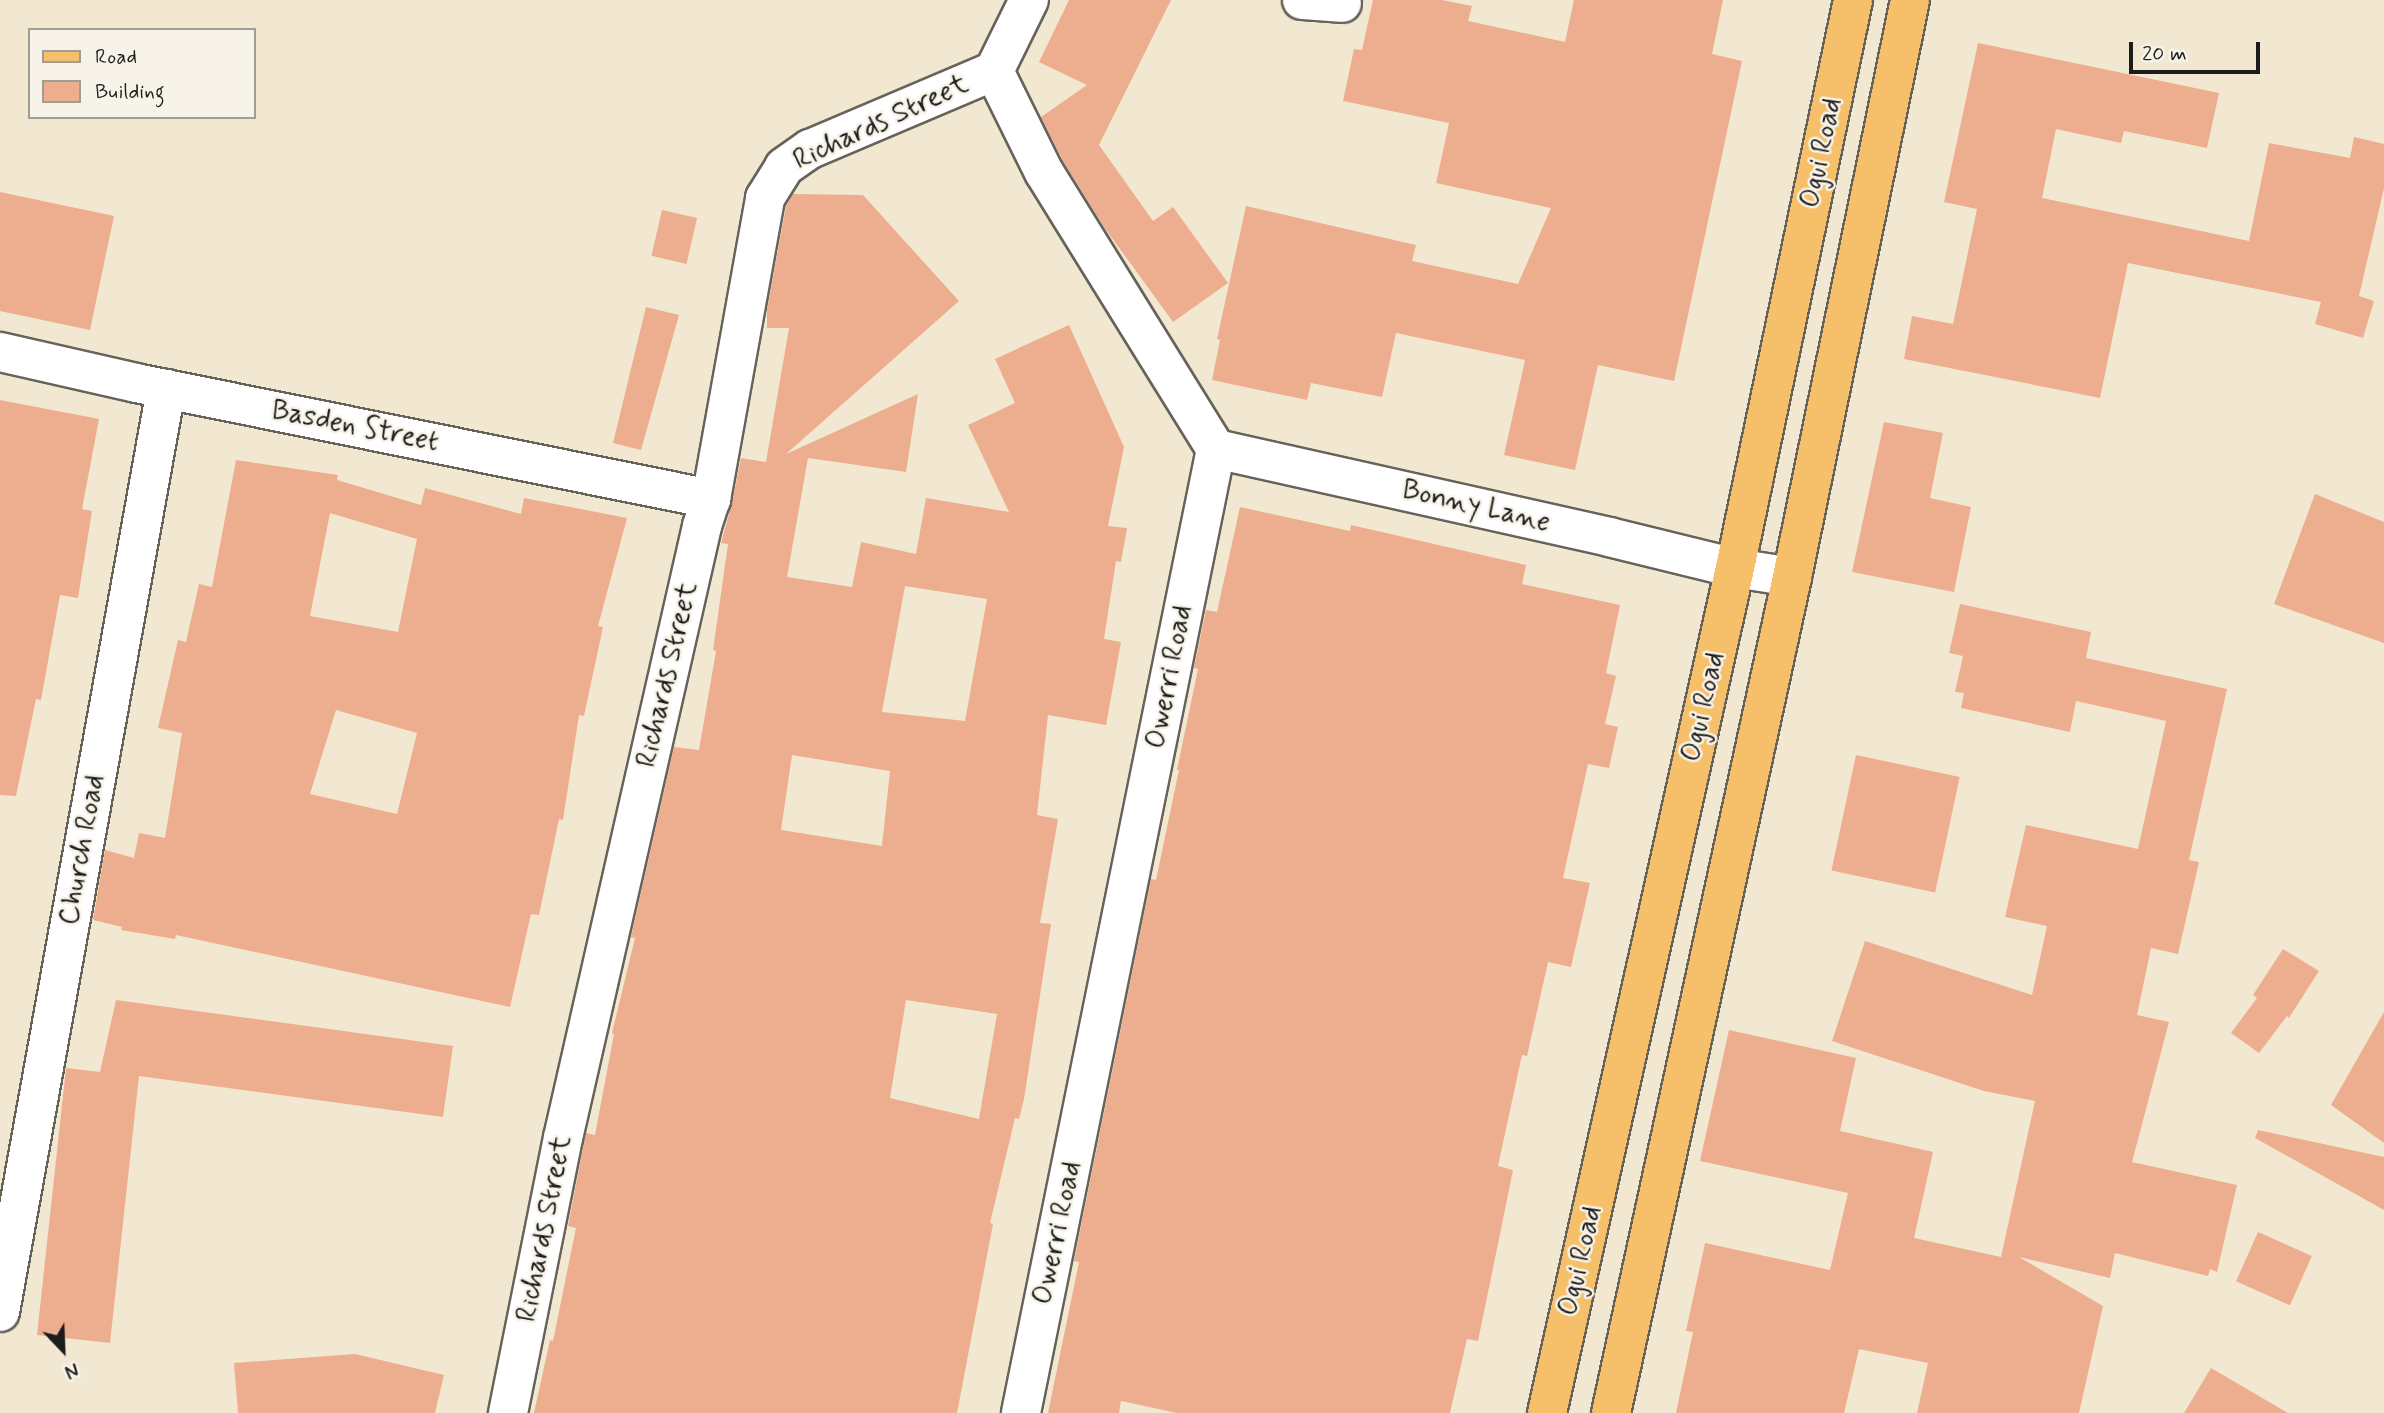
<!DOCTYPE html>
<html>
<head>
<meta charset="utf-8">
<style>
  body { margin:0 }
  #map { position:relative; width:2384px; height:1413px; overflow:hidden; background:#f2e8d1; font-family:Mynerve,sans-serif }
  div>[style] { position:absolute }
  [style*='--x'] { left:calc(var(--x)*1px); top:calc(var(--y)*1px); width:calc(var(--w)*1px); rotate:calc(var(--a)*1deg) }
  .building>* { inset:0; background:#ecae8f; transform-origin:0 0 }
  .roads { filter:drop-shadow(2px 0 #67635b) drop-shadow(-2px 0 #67635b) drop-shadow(0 2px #67635b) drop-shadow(0 -2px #67635b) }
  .minor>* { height:38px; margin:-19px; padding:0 19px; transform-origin:19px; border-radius:19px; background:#fff }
  .primary>* { height:38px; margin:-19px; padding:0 19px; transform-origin:19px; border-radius:19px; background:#f6c06b }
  span { translate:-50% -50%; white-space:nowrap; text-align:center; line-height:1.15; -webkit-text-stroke:5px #f7f3e8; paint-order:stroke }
  .street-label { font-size:28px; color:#1c1c1c }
  .legend { position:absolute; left:28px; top:28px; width:228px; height:91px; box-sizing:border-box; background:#f7f3e8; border:2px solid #9f9d96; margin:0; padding:9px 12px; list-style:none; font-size:21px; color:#1c1c1c }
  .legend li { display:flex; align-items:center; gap:14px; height:35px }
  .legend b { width:35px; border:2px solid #9f9d96 }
  .north { position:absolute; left:28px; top:1315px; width:70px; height:70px; -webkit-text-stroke:5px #f7f3e8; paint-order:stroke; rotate:157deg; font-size:19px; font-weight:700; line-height:28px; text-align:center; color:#1c1c1c }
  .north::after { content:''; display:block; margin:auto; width:24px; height:32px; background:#1c1c1c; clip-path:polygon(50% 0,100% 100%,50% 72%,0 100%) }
  .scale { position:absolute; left:2129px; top:42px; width:131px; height:32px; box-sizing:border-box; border:4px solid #1c1c1c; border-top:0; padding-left:9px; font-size:21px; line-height:24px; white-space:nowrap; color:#1c1c1c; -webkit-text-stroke:5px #f7f3e8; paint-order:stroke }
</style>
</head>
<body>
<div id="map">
  <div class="building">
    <i style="clip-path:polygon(1069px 0,1171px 0,1099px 145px,1153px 221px,1173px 207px,1228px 283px,1173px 322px,1104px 227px,1063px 161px,1041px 117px,1087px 85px,1039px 62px)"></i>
    <i style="clip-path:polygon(1373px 0,1442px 0,1472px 6px,1468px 21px,1565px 42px,1574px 0,1723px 0,1712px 54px,1742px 61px,1674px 381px,1598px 365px,1575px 470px,1504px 455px,1525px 360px,1396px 333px,1382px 397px,1311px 383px,1307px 400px,1212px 380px,1220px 340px,1217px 339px,1246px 206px,1416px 245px,1412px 261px,1518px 284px,1551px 208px,1436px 183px,1449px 123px,1343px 101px,1354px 49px,1362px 50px)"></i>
    <i style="clip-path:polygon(1978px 43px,2219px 93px,2207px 148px,2124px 131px,2121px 143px,2056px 129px,2042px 198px,2249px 241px,2269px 143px,2350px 158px,2354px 137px,2384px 144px,2384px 188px,2359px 296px,2374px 301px,2363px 338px,2315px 324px,2321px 302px,2128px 263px,2100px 398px,1904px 359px,1912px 316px,1953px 324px,1977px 209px,1944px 202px)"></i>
    <i style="clip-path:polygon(0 192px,114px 216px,90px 330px,0 311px)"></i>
    <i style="clip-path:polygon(evenodd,793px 194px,863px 195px,959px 301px,786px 454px,918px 394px,906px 472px,808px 458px,787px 577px,852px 587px,861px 542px,916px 554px,926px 498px,1009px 512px,968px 425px,1015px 403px,995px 359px,1069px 325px,1124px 447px,1108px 526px,1127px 528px,1121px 562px,1116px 561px,1104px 639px,1121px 642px,1106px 725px,1048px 715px,1037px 815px,1058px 819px,1040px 923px,1051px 924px,1024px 1099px,1019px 1119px,1015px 1118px,990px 1223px,993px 1224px,957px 1413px,534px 1413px,550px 1340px,553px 1341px,576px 1228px,568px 1226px,584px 1143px,586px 1133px,595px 1135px,614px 1034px,612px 1033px,635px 938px,631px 937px,674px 747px,699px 750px,716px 651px,713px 650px,728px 544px,721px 543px,732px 503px,741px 458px,766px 462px,789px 328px,767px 328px,767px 310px,786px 206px,793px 194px,905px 586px,987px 599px,965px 721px,882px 712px,905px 586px,793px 194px,792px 755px,890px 771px,882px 846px,781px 830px,792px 755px,793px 194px,906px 1000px,997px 1014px,979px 1119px,890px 1098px,906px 1000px)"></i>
    <i style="left:662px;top:210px;width:36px;height:47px;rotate:13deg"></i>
    <i style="clip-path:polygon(646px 307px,679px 315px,641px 450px,613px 443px)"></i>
    <i style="clip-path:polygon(0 400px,99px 419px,82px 509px,92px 511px,78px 598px,60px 595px,41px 700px,36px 699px,16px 796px,0 795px)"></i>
    <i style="clip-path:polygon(1884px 422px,1943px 433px,1930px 498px,1971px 507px,1954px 592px,1852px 572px)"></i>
    <i style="clip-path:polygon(evenodd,236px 460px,338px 475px,337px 480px,421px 505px,425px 488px,521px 514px,524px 498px,627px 518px,598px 626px,603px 627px,584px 716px,579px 715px,563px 820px,559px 819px,539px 915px,531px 914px,510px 1007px,176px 935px,175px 939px,121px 930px,122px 927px,93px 920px,105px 850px,134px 858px,139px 833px,165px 838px,182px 733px,158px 728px,178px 640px,186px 642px,199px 584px,212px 587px,236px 460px,330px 513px,417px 539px,398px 632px,310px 616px,330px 513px,236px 460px,336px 710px,417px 733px,397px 814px,310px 794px,336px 710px)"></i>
    <i style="clip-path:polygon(2315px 494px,2384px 522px,2384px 643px,2274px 604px)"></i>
    <i style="clip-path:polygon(1240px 507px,1350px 531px,1351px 525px,1526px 565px,1522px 584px,1620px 605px,1606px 673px,1616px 676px,1605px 724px,1618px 727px,1609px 768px,1588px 764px,1563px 878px,1590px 883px,1571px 967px,1548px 962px,1527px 1056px,1522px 1055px,1498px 1166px,1513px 1170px,1499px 1239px,1478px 1341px,1467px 1339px,1450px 1413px,1177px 1413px,1121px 1401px,1119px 1413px,1048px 1413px,1079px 1262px,1074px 1261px,1151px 879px,1156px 880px,1179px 770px,1177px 770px,1198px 669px,1194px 668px,1206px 610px,1217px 612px)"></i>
    <i style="clip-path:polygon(1960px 604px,2091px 632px,2086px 658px,2227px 689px,2189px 860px,2199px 862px,2178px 954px,2151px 948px,2137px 1015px,2169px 1022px,2132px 1162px,2237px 1185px,2217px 1272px,2210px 1269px,2208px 1276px,2115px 1253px,2110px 1278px,2019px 1257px,2103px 1306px,2079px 1413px,1917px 1413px,1928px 1363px,1859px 1349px,1844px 1413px,1676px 1413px,1693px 1332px,1686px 1331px,1705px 1243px,1830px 1270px,1848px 1193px,1700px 1161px,1729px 1030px,1856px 1058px,1840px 1131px,1933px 1152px,1914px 1238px,2001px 1257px,2035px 1101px,1984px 1091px,1832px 1041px,1865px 941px,2032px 995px,2047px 926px,2005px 917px,2026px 825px,2138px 849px,2166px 721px,2076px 701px,2070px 732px,1961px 708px,1964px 693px,1955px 692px,1963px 656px,1949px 653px)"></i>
    <i style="left:1856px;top:755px;width:106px;height:118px;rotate:12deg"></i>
    <i style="clip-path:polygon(2283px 949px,2319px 971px,2289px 1018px,2287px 1016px,2259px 1053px,2231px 1033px,2257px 998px,2253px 995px)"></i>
    <i style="clip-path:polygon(116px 1000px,453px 1046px,443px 1117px,139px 1076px,110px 1343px,37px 1335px,66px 1068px,100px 1072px)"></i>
    <i style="clip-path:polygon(2384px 1012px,2384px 1143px,2331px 1105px)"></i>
    <i style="clip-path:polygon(2258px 1130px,2384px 1157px,2384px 1210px,2255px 1138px)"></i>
    <i style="left:2258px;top:1232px;width:59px;height:54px;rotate:24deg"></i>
    <i style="clip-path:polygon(355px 1354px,444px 1375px,435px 1413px,238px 1413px,234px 1363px)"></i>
    <i style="clip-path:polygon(2211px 1368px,2288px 1413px,2184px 1413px)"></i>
  </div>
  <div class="roads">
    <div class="minor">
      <i style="--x:1302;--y:0;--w:40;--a:4.3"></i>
      <i style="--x:994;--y:71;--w:113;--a:63.7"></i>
      <i style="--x:1044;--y:172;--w:326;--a:58.2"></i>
      <i style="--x:1216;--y:449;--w:984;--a:101.44"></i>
      <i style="--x:994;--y:71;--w:79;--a:-63.8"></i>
      <i style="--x:0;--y:352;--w:139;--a:12.8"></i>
      <i style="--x:136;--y:383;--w:587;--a:11.41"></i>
      <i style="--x:1216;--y:449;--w:403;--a:12.6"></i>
      <i style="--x:1609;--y:537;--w:130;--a:13.8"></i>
      <i style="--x:1735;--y:568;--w:58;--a:9"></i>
      <i style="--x:0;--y:1312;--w:938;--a:-79.8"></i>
      <i style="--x:508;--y:1413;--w:280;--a:-78.7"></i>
      <i style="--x:563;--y:1138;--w:628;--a:-77.2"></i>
      <i style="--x:702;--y:526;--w:28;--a:-72"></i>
      <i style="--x:711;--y:499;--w:306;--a:-79.8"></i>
      <i style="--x:765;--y:198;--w:36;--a:-58"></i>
      <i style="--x:784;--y:167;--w:32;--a:-35"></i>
      <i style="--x:810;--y:149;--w:200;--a:-23"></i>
    </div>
    <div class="primary">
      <i style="--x:1547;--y:1413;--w:866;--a:-77.46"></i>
      <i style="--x:1735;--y:568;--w:580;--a:-78.26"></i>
      <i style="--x:1611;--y:1413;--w:855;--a:-77.78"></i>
      <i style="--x:1792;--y:577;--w:589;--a:-78.44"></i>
    </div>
  </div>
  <div class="street-label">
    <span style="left:881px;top:123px;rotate:-25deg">Richards Street</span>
    <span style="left:1822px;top:153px;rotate:-78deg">Ogui Road</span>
    <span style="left:355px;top:427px;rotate:11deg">Basden Street</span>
    <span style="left:1476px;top:507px;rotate:13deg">Bonny Lane</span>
    <span style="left:668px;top:675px;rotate:-77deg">Richards Street</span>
    <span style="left:1170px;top:677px;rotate:-79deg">Owerri Road</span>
    <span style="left:1704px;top:707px;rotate:-77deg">Ogui Road</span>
    <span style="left:83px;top:850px;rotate:-80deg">Church Road</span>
    <span style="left:545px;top:1229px;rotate:-79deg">Richards Street</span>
    <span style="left:1058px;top:1233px;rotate:-78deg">Owerri Road</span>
    <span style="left:1581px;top:1261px;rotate:-77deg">Ogui Road</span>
  </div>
  <ul class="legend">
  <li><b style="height:9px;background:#f6c06b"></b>Road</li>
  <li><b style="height:19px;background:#ecae8f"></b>Building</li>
  </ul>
  <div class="north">N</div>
  <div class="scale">20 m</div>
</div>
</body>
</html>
